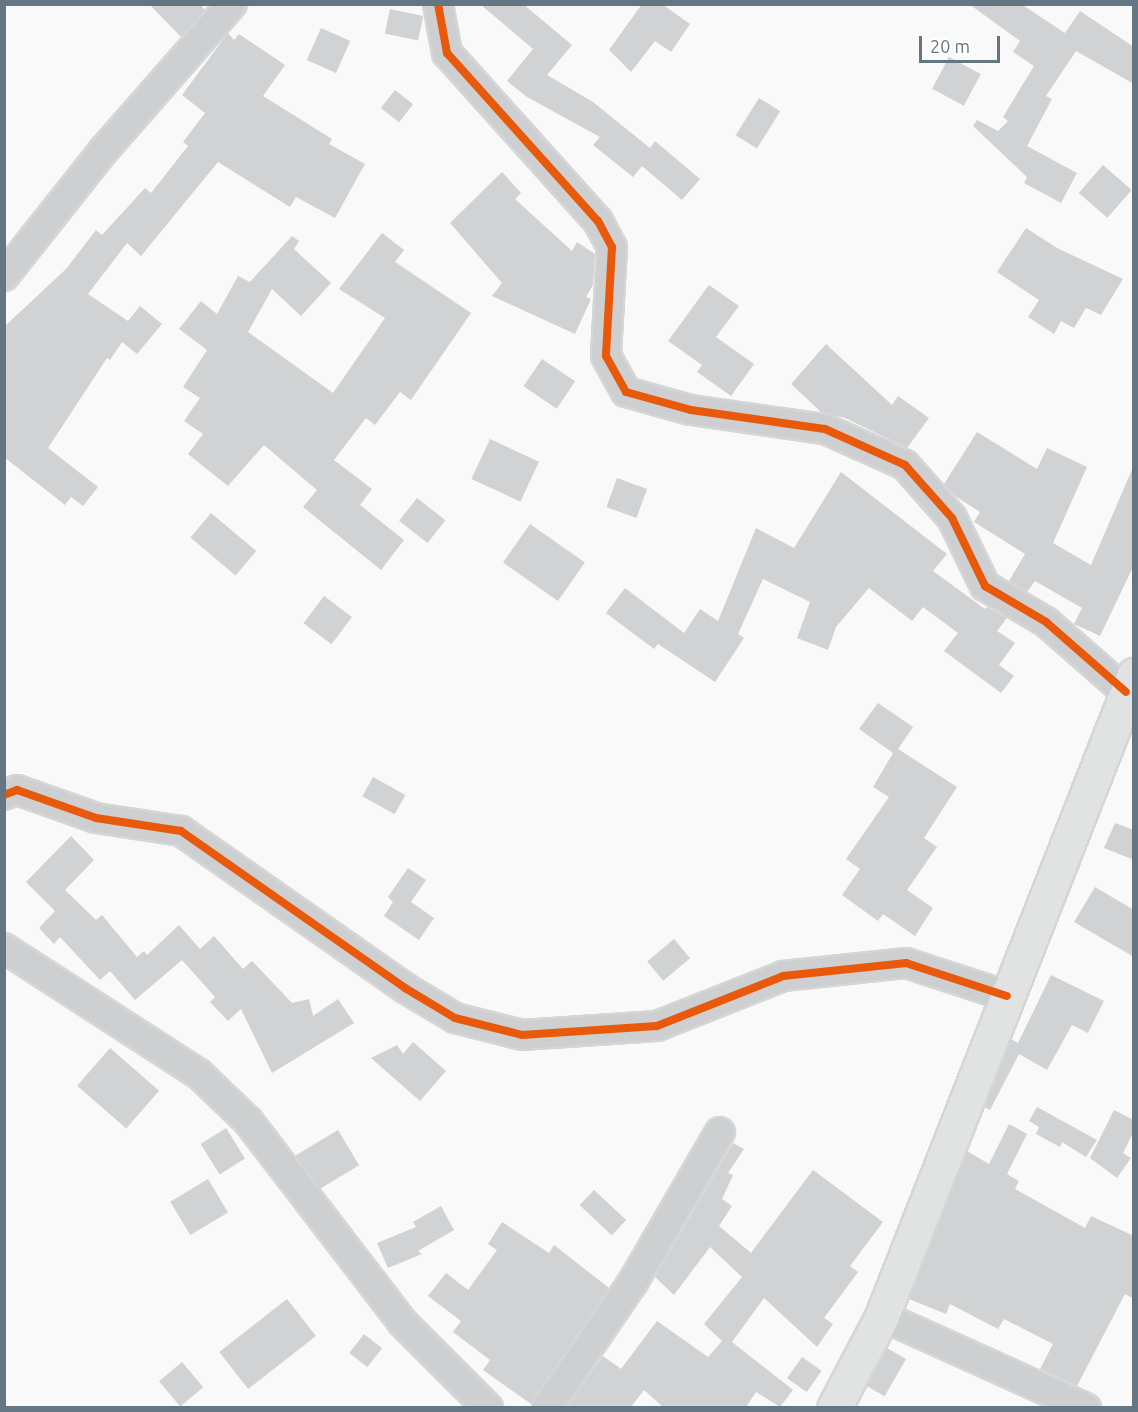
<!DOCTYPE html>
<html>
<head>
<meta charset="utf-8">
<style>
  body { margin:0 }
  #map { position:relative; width:1138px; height:1412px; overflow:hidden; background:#f9f9f9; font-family:Ubuntu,sans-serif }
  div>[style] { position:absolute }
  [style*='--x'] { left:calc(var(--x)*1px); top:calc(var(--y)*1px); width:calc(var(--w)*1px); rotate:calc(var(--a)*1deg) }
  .building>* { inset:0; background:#d0d2d3; transform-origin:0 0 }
  .roads { filter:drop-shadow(2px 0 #d5d6d7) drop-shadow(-2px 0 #d5d6d7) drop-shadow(0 2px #d5d6d7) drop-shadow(0 -2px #d5d6d7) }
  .street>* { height:28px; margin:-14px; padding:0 14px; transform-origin:14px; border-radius:14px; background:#cecfd0 }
  .secondary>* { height:33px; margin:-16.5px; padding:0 16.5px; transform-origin:16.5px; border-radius:16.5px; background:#e1e2e2 }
  .cycleway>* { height:8px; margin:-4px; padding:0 4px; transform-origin:4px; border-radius:4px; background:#e8590c }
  span { translate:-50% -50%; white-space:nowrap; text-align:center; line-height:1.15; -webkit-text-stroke:6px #fff; paint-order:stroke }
  .frame { position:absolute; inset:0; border:6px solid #657683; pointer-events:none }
  .scale { position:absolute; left:919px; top:36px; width:81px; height:27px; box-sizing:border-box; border:3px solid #657683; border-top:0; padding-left:8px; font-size:18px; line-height:21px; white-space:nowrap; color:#657683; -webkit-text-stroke:4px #fff; paint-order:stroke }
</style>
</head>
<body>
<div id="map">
  <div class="building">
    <i style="clip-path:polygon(149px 4px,200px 4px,205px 10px,181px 37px)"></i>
    <i style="clip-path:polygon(480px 4px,523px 4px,572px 45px,547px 75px,593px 102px,650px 148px,655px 141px,700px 179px,682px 200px,642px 166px,633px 177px,593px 145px,600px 137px,527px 97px,507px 81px,533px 49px)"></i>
    <i style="clip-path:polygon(642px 4px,662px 4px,690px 24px,671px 52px,655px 41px,631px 72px,609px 50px)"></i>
    <i style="clip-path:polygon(969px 4px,1021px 4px,1065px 33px,1080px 11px,1134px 47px,1134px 84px,1076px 51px,1046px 96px,1052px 99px,1027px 146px,1077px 173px,1061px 203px,1024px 183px,1027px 177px,973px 126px,977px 120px,998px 131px,1008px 121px,1003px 117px,1034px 66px,1013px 52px,1020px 41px)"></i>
    <i style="left:390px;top:9px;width:34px;height:25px;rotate:12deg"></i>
    <i style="left:321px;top:28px;width:32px;height:35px;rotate:24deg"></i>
    <i style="clip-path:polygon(228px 33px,234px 40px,239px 34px,285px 65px,263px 96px,332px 139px,329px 144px,365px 164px,335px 218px,296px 197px,290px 207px,218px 162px,141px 256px,127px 243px,88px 294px,128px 321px,140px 306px,162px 324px,137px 354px,122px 342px,110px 360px,107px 358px,48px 448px,98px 487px,83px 506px,71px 497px,65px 505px,4px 457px,4px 327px,66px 269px,96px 230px,102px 235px,145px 188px,151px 193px,188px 146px,183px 142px,205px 113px,182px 95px)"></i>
    <i style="left:949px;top:57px;width:36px;height:36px;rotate:28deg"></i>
    <i style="left:395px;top:90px;width:23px;height:23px;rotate:38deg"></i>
    <i style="left:759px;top:98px;width:25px;height:44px;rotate:32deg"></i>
    <i style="left:1103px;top:165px;width:38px;height:37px;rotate:41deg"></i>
    <i style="clip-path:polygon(502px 172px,521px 193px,515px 199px,572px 251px,577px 242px,595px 254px,593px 285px,586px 297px,591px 299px,575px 334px,492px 296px,502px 283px,450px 223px)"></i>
    <i style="clip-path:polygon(1026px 228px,1057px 248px,1123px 279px,1101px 315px,1086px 308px,1074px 328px,1061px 321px,1054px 334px,1028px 317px,1039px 300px,997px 272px)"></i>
    <i style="clip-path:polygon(382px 233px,404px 250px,395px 262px,471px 313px,411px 400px,400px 392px,375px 425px,366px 418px,334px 460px,372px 489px,360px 505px,404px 540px,381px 570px,303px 507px,317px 490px,264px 445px,228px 486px,188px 454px,203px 434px,184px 421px,200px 398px,183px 387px,207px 350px,179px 329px,201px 301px,217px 314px,238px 276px,250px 282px,292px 236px,299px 241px,294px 249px,331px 283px,301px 316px,272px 289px,248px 332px,333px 393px,385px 318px,339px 289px)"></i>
    <i style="clip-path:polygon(709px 285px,739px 306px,716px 337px,754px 364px,731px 396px,697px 372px,702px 365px,668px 341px)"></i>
    <i style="clip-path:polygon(826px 344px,892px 405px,898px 396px,929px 418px,907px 448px,845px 418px,821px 412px,791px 384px)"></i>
    <i style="left:542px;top:359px;width:40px;height:33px;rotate:34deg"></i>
    <i style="clip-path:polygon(977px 432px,1037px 469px,1047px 448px,1087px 467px,1053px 543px,1091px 565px,1134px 465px,1134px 565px,1100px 636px,1074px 624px,1082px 608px,1035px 581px,1027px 592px,1009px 581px,1025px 554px,974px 522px,980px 512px,955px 496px,944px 484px)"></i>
    <i style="left:490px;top:439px;width:54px;height:44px;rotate:25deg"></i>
    <i style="clip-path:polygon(841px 472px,947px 554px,933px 571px,985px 609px,987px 607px,1007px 618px,997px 631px,1015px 643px,999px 665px,1014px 676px,1001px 693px,944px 651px,958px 633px,923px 607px,912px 621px,869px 588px,836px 627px,828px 650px,797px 638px,810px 602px,763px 579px,738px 634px,744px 638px,715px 682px,658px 644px,654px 649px,606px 613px,625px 588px,684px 633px,700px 609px,718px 621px,756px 528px,794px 548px)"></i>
    <i style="left:617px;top:478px;width:32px;height:31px;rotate:20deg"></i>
    <i style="left:417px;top:498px;width:36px;height:29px;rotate:38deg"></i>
    <i style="left:211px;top:513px;width:59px;height:32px;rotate:40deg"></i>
    <i style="left:530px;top:524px;width:67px;height:47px;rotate:35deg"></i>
    <i style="left:324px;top:596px;width:35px;height:34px;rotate:37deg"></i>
    <i style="clip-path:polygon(878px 703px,913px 727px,898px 749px,957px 787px,924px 838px,937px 847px,907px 890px,933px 908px,915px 936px,883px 914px,878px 921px,842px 895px,860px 869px,846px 859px,889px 797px,873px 787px,893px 753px,859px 729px)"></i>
    <i style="left:373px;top:777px;width:37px;height:22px;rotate:29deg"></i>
    <i style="clip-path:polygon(1115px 823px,1134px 830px,1134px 860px,1104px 848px)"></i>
    <i style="clip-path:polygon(71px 836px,94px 860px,65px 890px,96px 920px,102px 915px,137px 957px,144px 951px,147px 955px,179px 925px,200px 949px,214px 936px,243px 969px,252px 961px,292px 1003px,309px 999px,313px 1016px,338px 999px,354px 1023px,272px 1073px,241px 1009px,228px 1021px,210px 1002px,215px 997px,182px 960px,135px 1000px,110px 971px,100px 980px,60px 937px,54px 944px,39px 928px,55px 911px,26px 882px)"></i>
    <i style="clip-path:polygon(408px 868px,426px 880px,411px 902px,434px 918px,419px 940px,384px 916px,393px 902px,388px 897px)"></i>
    <i style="clip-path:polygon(1095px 887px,1134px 910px,1134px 957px,1074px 922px)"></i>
    <i style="left:674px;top:939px;width:25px;height:35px;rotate:50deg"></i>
    <i style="clip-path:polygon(1051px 975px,1104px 1001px,1088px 1033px,1072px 1025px,1047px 1070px,1019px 1054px,990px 1110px,984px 1107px,1011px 1039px,1018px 1043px)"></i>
    <i style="clip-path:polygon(413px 1042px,446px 1071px,420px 1101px,371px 1058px,397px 1045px,403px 1054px)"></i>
    <i style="left:110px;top:1048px;width:65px;height:50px;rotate:41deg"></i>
    <i style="clip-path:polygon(1037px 1107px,1097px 1140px,1086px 1157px,1062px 1142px,1060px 1147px,1036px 1134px,1039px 1127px,1029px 1121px)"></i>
    <i style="clip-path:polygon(1114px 1110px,1134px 1120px,1134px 1131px,1123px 1153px,1131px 1158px,1117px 1178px,1090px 1158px)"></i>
    <i style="clip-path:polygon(1009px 1124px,1027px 1134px,1007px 1174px,1019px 1181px,1015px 1189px,1085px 1228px,1091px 1216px,1134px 1236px,1134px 1299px,1125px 1294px,1077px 1386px,1040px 1369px,1053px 1344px,1004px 1319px,998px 1329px,950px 1304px,946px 1314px,909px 1299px,967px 1151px,989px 1164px)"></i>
    <i style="left:226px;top:1128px;width:36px;height:30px;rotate:58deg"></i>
    <i style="left:338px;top:1130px;width:41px;height:50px;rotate:59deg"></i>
    <i style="clip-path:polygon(733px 1143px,744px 1149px,728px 1173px,733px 1175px,722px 1199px,732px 1206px,719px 1226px,751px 1253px,813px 1170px,883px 1222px,850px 1266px,858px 1272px,824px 1318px,833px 1324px,817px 1347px,764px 1298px,732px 1342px,793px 1390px,780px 1407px,756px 1392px,746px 1407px,663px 1407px,644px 1390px,631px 1407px,567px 1407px,603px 1356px,621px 1369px,657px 1321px,708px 1357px,722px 1341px,704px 1324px,742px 1277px,710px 1247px,674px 1295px,655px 1277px)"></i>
    <i style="left:208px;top:1179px;width:39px;height:44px;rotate:59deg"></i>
    <i style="left:594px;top:1190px;width:44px;height:21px;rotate:43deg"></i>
    <i style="clip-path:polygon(441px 1206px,454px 1230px,418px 1251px,422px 1254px,388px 1268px,377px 1243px,416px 1227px,413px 1222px)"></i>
    <i style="clip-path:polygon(502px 1222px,549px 1253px,554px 1245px,609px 1288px,531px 1404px,483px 1370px,490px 1360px,453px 1332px,461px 1321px,428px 1296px,446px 1273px,468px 1290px,497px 1250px,488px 1244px)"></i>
    <i style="left:287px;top:1299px;width:47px;height:86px;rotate:52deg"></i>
    <i style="left:364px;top:1334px;width:23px;height:24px;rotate:38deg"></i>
    <i style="left:887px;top:1348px;width:22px;height:43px;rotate:30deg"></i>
    <i style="left:802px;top:1357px;width:24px;height:26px;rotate:35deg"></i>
    <i style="left:182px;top:1362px;width:33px;height:30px;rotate:50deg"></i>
  </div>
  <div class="roads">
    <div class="street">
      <i style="--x:438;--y:4;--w:50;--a:79.6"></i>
      <i style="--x:447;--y:53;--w:226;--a:48.1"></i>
      <i style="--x:598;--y:221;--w:30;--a:62"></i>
      <i style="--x:612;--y:247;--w:109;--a:93.2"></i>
      <i style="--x:606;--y:356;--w:41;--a:60.9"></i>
      <i style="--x:626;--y:392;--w:67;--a:15.5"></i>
      <i style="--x:691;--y:410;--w:135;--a:8.1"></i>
      <i style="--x:825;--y:429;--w:88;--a:24.2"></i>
      <i style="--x:905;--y:465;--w:71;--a:48.4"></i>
      <i style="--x:952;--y:518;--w:76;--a:64.1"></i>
      <i style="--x:985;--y:586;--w:71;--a:30.5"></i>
      <i style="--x:1046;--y:622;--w:106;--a:41.2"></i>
      <i style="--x:4;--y:276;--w:161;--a:-51.6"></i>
      <i style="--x:104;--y:150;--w:194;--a:-48.8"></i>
      <i style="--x:4;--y:795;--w:14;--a:-21"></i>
      <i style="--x:17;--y:790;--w:84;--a:19.5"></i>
      <i style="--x:96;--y:818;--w:86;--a:8.7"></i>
      <i style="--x:181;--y:831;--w:274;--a:35"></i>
      <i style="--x:405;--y:988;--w:58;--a:31"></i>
      <i style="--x:455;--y:1018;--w:69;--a:14.2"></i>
      <i style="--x:522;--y:1035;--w:135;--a:-3.8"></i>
      <i style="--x:657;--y:1026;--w:136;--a:-21.6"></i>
      <i style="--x:783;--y:976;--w:124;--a:-6"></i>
      <i style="--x:906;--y:963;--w:106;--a:18.1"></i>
      <i style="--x:4;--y:948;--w:232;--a:32.9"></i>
      <i style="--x:199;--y:1074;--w:68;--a:43.8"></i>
      <i style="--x:248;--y:1121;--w:253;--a:52.5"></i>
      <i style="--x:402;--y:1322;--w:122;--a:45"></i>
      <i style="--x:882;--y:1316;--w:224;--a:24.3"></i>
      <i style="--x:547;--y:1408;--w:153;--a:-55.7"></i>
      <i style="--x:633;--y:1282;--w:173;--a:-59.9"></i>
    </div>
    <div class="secondary">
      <i style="--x:834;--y:1408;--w:104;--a:-62.4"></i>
      <i style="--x:882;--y:1316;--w:689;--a:-68.54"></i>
    </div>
  </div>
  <div class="cycleway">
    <i style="--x:438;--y:4;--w:50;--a:79.6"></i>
    <i style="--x:447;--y:53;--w:226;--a:48.1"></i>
    <i style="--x:598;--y:221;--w:30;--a:62"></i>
    <i style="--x:612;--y:247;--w:109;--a:93.2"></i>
    <i style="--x:606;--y:356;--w:41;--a:60.9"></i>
    <i style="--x:626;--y:392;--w:67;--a:15.5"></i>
    <i style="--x:691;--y:410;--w:135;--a:8.1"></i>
    <i style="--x:825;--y:429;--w:88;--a:24.2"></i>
    <i style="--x:905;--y:465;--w:71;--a:48.4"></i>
    <i style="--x:952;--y:518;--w:76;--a:64.1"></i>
    <i style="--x:985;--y:586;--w:71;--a:30.5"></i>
    <i style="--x:1046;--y:622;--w:106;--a:41.2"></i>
    <i style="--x:4;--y:795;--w:14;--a:-21"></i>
    <i style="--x:17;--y:790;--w:84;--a:19.5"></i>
    <i style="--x:96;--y:818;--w:86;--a:8.7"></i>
    <i style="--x:181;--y:831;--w:274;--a:35"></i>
    <i style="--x:405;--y:988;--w:58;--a:31"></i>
    <i style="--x:455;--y:1018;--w:69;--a:14.2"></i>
    <i style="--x:522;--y:1035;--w:135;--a:-3.8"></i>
    <i style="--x:657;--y:1026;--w:136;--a:-21.6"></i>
    <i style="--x:783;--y:976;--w:124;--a:-6"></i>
    <i style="--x:906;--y:963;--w:106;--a:18.1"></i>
  </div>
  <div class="frame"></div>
  <div class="scale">20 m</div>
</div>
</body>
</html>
